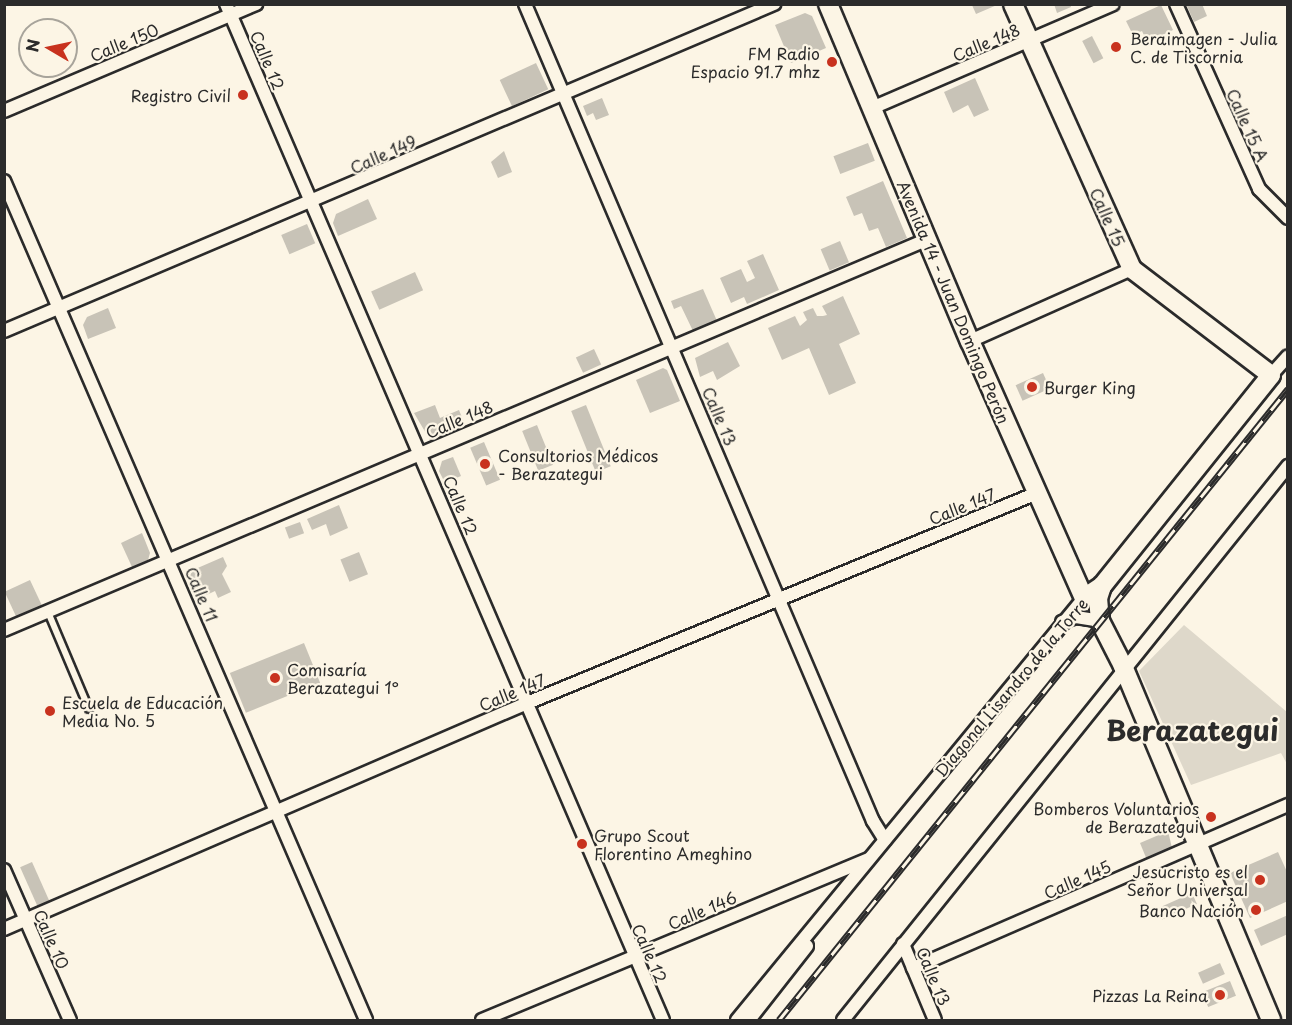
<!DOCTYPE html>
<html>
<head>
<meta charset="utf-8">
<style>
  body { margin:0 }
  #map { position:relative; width:1292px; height:1025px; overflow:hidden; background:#fcf5e5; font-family:"Playpen Sans",sans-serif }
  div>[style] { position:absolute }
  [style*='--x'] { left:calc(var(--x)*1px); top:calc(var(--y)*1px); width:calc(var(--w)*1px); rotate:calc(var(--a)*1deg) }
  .green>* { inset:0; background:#ded8ca }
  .building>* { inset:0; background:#c8c3b7; transform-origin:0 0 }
  .roads { filter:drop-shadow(2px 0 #2b2b2b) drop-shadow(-2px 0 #2b2b2b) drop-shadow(0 2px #2b2b2b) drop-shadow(0 -2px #2b2b2b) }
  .lane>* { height:6px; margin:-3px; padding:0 3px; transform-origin:3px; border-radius:3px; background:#fcf5e5 }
  .street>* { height:12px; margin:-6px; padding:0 6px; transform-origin:6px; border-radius:6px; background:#fcf5e5 }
  .secondary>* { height:18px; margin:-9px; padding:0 9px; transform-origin:9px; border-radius:9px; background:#fcf5e5 }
  .rail>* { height:7px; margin-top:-3.5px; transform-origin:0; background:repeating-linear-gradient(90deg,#fcf5e5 0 14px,#2b2b2b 0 28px); box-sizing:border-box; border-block:2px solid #2b2b2b }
  .dots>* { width:16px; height:16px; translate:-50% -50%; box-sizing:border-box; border:3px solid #fcf5e5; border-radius:50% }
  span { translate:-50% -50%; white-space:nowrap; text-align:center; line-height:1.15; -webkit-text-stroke:4.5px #fcf5e5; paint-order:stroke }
  .poi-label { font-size:16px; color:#2b2b2b }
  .left { translate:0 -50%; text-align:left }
  .right { translate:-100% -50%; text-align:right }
  .street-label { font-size:16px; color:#2b2b2b }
  .town-label { font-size:28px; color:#2b2b2b; font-weight:700 }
  .frame { position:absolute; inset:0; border:6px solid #2b2b2b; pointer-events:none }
  .north { position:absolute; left:18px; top:18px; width:60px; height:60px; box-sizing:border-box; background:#fcf5e5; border:2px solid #a8a49b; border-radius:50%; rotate:279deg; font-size:16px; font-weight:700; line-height:24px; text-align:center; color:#2b2b2b }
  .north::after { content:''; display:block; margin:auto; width:21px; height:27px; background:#c8321e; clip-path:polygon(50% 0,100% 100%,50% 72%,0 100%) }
</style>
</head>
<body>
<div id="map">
  <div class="green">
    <i style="clip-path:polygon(1184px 625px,1287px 712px,1287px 764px,1281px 753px,1191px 785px,1139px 671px)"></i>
  </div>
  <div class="building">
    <i style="clip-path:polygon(1054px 4px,1070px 4px,1071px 7px,1057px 13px)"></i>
    <i style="clip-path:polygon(1186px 4px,1202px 4px,1207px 16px,1194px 22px)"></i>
    <i style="clip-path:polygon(972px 5px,997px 5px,976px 14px)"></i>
    <i style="clip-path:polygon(1161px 5px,1173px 30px,1147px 42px,1142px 31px,1133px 35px,1126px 21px)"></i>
    <i style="clip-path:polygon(805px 13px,812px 16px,826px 48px,791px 63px,775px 25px)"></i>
    <i style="left:1092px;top:36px;width:25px;height:11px;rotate:63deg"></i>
    <i style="left:536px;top:63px;width:29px;height:40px;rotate:65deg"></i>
    <i style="clip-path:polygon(975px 78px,989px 110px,974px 117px,968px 105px,953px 113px,944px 92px)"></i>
    <i style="clip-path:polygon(602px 98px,609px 115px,596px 120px,593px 113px,587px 116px,583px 106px)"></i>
    <i style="left:868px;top:143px;width:19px;height:37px;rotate:69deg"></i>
    <i style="clip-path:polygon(504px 151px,512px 172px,498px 178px,491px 162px)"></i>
    <i style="clip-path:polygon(883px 181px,907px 238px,886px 247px,878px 228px,869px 231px,862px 213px,854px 216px,846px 197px)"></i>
    <i style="clip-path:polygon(368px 199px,377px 219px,338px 236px,333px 223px,336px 214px)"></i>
    <i style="left:307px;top:224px;width:21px;height:28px;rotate:67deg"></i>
    <i style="left:840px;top:241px;width:23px;height:21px;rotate:67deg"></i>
    <i style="clip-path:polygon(763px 254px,779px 290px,747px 304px,744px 297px,731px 303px,720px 278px,741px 269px,747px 282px,755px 278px,747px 261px)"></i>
    <i style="left:415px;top:272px;width:20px;height:48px;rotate:66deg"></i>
    <i style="clip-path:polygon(703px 289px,717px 321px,693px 331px,681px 306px,674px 309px,671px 301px)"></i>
    <i style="clip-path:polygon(843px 296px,860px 334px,839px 344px,856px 383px,829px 395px,809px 348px,782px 360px,768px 328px,795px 316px,800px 326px,807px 320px,803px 312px,813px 308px,817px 316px,823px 316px,827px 315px,822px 306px)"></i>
    <i style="clip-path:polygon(108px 308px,116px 328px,88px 339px,83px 325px,87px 317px)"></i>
    <i style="clip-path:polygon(728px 342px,740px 366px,717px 380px,713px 371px,700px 377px,695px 358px)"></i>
    <i style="left:594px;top:349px;width:17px;height:20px;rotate:65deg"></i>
    <i style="clip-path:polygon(663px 368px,667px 370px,680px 401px,650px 413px,636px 380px)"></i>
    <i style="left:1043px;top:373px;width:17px;height:30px;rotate:66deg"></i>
    <i style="clip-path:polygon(435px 405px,440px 418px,459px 410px,465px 425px,430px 440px,414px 413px)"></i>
    <i style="left:586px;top:405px;width:66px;height:16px;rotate:68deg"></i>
    <i style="left:537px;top:425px;width:43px;height:16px;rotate:68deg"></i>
    <i style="left:484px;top:442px;width:41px;height:15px;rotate:67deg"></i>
    <i style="clip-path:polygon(453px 457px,461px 476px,445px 483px,439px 471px,442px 461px)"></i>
    <i style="clip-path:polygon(339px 505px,348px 528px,330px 536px,326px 524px,312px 530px,307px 519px)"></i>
    <i style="left:300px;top:522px;width:12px;height:16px;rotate:70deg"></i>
    <i style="clip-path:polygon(142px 533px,150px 553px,148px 560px,132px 567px,121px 543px)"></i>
    <i style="left:359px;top:552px;width:24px;height:20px;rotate:68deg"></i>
    <i style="clip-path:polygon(223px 557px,227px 566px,222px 574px,231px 592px,218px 598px,215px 591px,198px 599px,188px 579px,193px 570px)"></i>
    <i style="left:30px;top:580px;width:31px;height:28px;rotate:65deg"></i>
    <i style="left:304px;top:643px;width:43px;height:80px;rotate:68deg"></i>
    <i style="clip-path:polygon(1168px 831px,1172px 848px,1147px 860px,1140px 843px)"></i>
    <i style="clip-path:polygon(1278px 852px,1288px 874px,1288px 901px,1250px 918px,1230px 873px)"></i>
    <i style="left:32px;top:862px;width:43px;height:13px;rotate:66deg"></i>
    <i style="left:1192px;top:893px;width:12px;height:38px;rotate:66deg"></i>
    <i style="clip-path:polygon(1288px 915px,1288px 934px,1261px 946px,1254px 930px)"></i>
    <i style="left:1220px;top:963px;width:12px;height:24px;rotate:66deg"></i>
    <i style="left:1230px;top:981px;width:16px;height:30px;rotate:68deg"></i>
  </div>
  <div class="roads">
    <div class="lane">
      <i style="--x:48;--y:612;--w:105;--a:67.1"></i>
    </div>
    <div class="street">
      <i style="--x:226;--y:4;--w:1106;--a:66.73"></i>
      <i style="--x:525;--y:4;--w:888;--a:66.93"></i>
      <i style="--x:873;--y:821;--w:22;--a:58"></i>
      <i style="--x:1176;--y:4;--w:203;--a:65.8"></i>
      <i style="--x:1259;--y:189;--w:41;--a:45"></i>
      <i style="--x:872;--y:108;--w:262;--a:-23.3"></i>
      <i style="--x:4;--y:111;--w:274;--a:-23"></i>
      <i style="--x:4;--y:181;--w:914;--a:66.66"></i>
      <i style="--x:4;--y:331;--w:837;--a:-23.01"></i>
      <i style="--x:970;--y:341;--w:177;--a:-24"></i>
      <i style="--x:1271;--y:375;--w:25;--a:-48"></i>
      <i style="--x:1062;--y:622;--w:15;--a:-20"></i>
      <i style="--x:1076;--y:617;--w:24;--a:9"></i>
      <i style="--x:4;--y:630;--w:1001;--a:-22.93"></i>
      <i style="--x:4;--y:870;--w:164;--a:66.3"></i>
      <i style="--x:4;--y:929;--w:570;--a:-23.37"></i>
      <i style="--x:527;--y:703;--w:552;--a:-22.38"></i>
      <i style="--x:903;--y:944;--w:82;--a:67.2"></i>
      <i style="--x:913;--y:968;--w:409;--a:-23.5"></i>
      <i style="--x:482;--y:1020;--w:418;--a:-22.6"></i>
      <i style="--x:737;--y:1020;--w:546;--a:-50.57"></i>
      <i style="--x:749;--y:1020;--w:94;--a:-51.9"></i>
      <i style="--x:843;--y:1020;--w:711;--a:-51.23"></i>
    </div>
    <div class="secondary">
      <i style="--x:828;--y:4;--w:366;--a:67.2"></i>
      <i style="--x:970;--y:341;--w:281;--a:66.1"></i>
      <i style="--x:1084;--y:598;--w:22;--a:-34"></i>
      <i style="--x:1102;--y:586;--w:270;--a:-51.3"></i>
      <i style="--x:1271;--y:375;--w:175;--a:-142.7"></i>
      <i style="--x:1132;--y:269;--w:290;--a:-114.2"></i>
      <i style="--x:1102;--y:586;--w:13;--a:108"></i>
      <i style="--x:1098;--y:598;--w:23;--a:85"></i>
      <i style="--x:1100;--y:621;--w:51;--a:62.9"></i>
      <i style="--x:1123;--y:666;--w:384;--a:67.3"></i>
    </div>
  </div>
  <div class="rail">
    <i style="--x:779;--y:1020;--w:811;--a:-51.11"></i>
  </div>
  <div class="dots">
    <i style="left:1116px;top:47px;background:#c8321e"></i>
    <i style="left:832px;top:62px;background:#c8321e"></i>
    <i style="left:243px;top:95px;background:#c8321e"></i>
    <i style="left:1032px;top:387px;background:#c8321e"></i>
    <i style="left:485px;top:464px;background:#c8321e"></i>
    <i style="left:275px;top:678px;background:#c8321e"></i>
    <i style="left:50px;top:711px;background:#c8321e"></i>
    <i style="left:1211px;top:817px;background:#c8321e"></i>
    <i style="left:582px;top:844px;background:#c8321e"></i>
    <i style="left:1260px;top:880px;background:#c8321e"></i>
    <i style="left:1256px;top:910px;background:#c8321e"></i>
    <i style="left:1220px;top:995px;background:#c8321e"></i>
  </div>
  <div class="poi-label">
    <span class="left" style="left:1130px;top:47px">Beraimagen - Julia<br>C. de Tiscornia</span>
    <span class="right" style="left:820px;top:62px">FM Radio<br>Espacio 91.7 mhz</span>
    <span class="right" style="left:231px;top:95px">Registro Civil</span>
    <span class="left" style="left:1044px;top:387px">Burger King</span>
    <span class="left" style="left:498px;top:464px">Consultorios Médicos<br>- Berazategui</span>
    <span class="left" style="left:287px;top:678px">Comisaría<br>Berazategui 1°</span>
    <span class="left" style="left:62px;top:711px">Escuela de Educación<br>Media No. 5</span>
    <span class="right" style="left:1199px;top:817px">Bomberos Voluntarios<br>de Berazategui</span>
    <span class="left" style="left:594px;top:844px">Grupo Scout<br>Florentino Ameghino</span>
    <span class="right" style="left:1248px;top:880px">Jesucristo es el<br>Señor Universal</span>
    <span class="right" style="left:1244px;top:910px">Banco Nación</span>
    <span class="right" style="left:1208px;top:995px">Pizzas La Reina</span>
  </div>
  <div class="street-label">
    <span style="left:124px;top:42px;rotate:-23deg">Calle 150</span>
    <span style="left:986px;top:42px;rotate:-23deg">Calle 148</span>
    <span style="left:268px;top:60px;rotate:67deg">Calle 12</span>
    <span style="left:1248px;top:125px;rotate:66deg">Calle 15 A</span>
    <span style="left:383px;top:154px;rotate:-24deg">Calle 149</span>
    <span style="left:1108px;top:217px;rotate:66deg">Calle 15</span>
    <span style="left:954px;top:302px;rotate:67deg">Avenida 14 - Juan Domingo Perón</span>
    <span style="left:720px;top:416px;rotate:67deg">Calle 13</span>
    <span style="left:459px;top:419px;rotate:-23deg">Calle 148</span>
    <span style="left:461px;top:505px;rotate:67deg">Calle 12</span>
    <span style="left:962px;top:506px;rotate:-22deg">Calle 147</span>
    <span style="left:202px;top:594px;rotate:67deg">Calle 11</span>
    <span style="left:1011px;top:687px;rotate:-50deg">Diagonal Lisandro de la Torre</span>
    <span style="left:512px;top:692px;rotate:-23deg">Calle 147</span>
    <span style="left:1077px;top:879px;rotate:-24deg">Calle 145</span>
    <span style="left:702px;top:910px;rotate:-23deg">Calle 146</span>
    <span style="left:52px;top:939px;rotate:66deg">Calle 10</span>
    <span style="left:650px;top:953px;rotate:66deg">Calle 12</span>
    <span style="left:934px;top:976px;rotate:67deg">Calle 13</span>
  </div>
  <div class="town-label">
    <span style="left:1192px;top:730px">Berazategui</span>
  </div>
  <div class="frame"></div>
  <div class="north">N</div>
</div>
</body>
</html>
